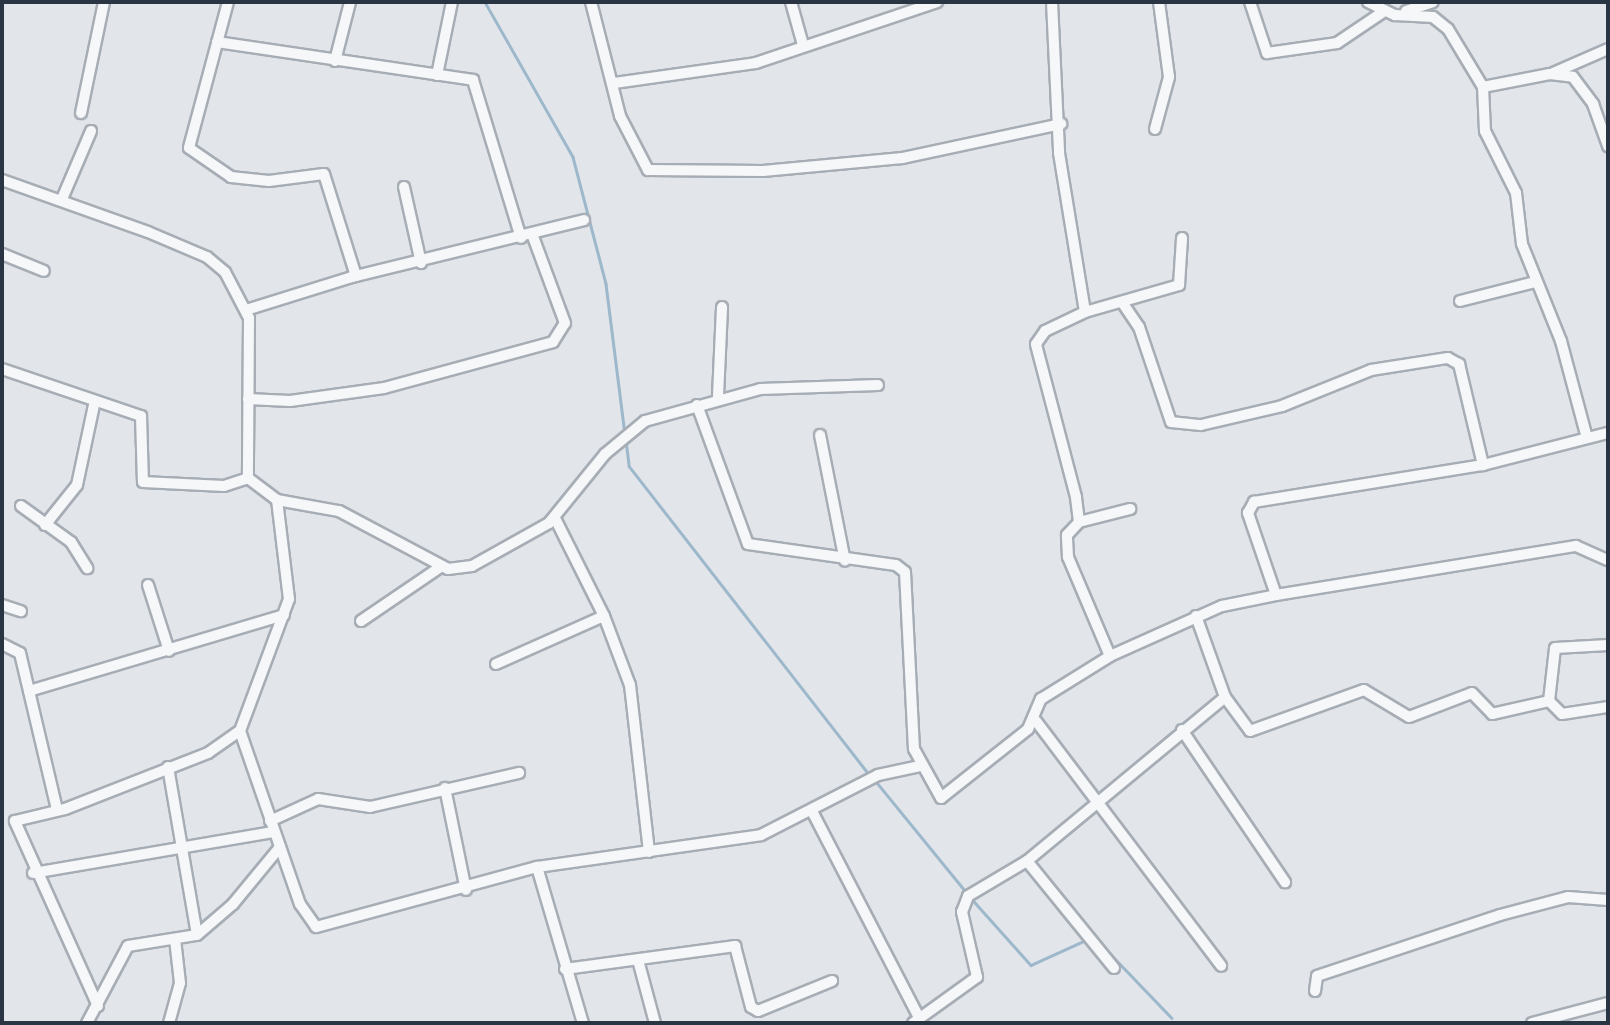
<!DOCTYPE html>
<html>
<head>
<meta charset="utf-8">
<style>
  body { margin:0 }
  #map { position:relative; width:1610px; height:1025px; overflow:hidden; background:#e2e6eb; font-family:"Fira Sans",sans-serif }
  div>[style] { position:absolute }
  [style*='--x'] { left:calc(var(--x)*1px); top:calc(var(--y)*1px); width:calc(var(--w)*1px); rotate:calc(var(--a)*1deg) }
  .stream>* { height:2.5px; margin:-1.25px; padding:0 1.25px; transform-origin:1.25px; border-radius:1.25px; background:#9db7cb }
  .roads { filter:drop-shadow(2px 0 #a7adb5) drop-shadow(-2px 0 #a7adb5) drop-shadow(0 2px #a7adb5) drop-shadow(0 -2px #a7adb5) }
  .minor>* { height:10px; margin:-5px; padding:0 5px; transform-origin:5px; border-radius:5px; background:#f5f7f9 }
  span { translate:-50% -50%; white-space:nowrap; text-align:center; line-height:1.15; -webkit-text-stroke:5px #f2f5f8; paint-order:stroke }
  .frame { position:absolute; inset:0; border:4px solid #2a3543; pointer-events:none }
</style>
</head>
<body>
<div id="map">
  <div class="stream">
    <i style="--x:485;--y:2;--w:178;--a:60.4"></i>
    <i style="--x:573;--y:157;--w:131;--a:75.4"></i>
    <i style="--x:606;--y:284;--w:151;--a:82.8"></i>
    <i style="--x:626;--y:440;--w:26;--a:83"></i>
    <i style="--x:629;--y:466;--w:390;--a:52.1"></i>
    <i style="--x:874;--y:779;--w:147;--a:50.8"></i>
    <i style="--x:971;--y:898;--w:90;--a:48.2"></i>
    <i style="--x:1031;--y:965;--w:60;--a:-24.4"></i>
    <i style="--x:1099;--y:942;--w:105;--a:46.2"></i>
  </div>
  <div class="roads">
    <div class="minor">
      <i style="--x:228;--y:2;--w:151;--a:105"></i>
      <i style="--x:189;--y:148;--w:51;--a:34.6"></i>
      <i style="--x:231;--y:177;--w:38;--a:6"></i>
      <i style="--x:269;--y:181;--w:55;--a:-7.3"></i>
      <i style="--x:324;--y:174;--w:107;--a:72.6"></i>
      <i style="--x:591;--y:2;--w:118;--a:75.7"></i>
      <i style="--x:620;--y:116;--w:61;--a:62.6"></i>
      <i style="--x:648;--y:170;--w:115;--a:0.5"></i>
      <i style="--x:763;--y:171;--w:140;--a:-5.3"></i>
      <i style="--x:902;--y:158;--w:163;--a:-12.1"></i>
      <i style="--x:791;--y:2;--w:45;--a:74.4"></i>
      <i style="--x:1052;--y:2;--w:151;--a:87.3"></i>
      <i style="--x:1059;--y:153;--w:161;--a:80.7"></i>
      <i style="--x:1250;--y:2;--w:54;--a:71.6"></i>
      <i style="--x:1267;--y:53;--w:71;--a:-8.1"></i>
      <i style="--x:1337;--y:43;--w:55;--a:-34"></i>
      <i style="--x:1368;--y:2;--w:30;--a:26"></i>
      <i style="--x:1395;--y:15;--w:38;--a:3"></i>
      <i style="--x:1433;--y:17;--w:19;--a:39"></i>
      <i style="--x:1448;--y:29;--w:68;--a:58.9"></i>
      <i style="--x:1483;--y:87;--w:68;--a:-11"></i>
      <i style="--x:1550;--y:74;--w:23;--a:7"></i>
      <i style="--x:1573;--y:77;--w:34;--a:53"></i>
      <i style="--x:1593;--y:104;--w:45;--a:70.3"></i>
      <i style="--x:1406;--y:11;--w:28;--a:-18"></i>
      <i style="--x:217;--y:42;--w:259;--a:8.4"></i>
      <i style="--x:473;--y:80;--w:165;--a:73.1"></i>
      <i style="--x:335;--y:61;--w:61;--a:-75.7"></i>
      <i style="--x:1553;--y:73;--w:60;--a:-23.6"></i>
      <i style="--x:437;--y:75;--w:75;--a:-78.4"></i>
      <i style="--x:614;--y:83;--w:143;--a:-8"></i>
      <i style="--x:756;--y:63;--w:191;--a:-18.6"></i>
      <i style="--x:1483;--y:87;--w:44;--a:87.4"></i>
      <i style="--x:1485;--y:131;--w:69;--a:63.4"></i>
      <i style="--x:1516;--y:193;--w:51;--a:83.3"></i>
      <i style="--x:1522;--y:244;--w:105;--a:68.1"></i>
      <i style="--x:1561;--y:341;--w:100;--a:75"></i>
      <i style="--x:81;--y:113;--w:113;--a:-78.3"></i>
      <i style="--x:1155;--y:129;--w:54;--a:-74.9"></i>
      <i style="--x:1169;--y:77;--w:76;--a:-97.6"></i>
      <i style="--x:2;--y:180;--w:155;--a:19.6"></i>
      <i style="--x:148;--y:232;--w:64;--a:23"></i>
      <i style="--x:207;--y:257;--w:23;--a:40"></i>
      <i style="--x:225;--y:272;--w:52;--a:62.4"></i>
      <i style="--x:249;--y:318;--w:160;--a:90.4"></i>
      <i style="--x:248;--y:478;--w:36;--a:37"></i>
      <i style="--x:277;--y:500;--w:63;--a:10.1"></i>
      <i style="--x:339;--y:511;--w:123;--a:28"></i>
      <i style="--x:448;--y:569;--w:24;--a:-7"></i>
      <i style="--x:472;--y:566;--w:88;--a:-29.2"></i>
      <i style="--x:549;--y:523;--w:89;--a:-50.9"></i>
      <i style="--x:605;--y:454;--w:52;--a:-39.5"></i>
      <i style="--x:645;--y:421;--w:119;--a:-15.5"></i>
      <i style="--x:760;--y:389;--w:118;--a:-1.9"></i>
      <i style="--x:404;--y:187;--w:78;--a:77.4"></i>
      <i style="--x:62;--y:199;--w:74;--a:-66.9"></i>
      <i style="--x:2;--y:254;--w:45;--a:22"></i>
      <i style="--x:1460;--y:301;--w:77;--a:-14.2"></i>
      <i style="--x:1124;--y:305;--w:27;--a:56"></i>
      <i style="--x:1139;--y:327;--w:100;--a:71.4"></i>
      <i style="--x:1171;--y:422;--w:30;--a:6"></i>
      <i style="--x:1201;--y:425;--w:83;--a:-13.2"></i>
      <i style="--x:1282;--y:406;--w:96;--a:-22"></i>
      <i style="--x:1371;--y:370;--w:78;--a:-8.9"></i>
      <i style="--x:1448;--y:358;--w:13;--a:29"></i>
      <i style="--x:1459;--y:364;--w:104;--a:76.6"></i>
      <i style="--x:246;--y:310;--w:111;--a:-17.3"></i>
      <i style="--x:352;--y:277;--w:239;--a:-13.8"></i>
      <i style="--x:2;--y:369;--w:147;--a:18.7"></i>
      <i style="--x:141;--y:416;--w:66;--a:88.3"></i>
      <i style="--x:143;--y:482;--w:81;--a:2.8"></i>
      <i style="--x:224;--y:486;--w:25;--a:-18"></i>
      <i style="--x:718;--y:396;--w:89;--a:-87.4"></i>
      <i style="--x:248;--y:399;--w:42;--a:2.7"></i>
      <i style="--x:290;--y:401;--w:95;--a:-7.9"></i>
      <i style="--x:384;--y:388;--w:175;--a:-15.2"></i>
      <i style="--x:553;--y:342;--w:22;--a:-58"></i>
      <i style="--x:565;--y:323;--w:95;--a:-110.3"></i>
      <i style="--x:697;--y:405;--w:148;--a:69.9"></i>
      <i style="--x:748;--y:544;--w:149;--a:8.1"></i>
      <i style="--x:896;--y:565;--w:11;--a:38"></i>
      <i style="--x:905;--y:572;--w:177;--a:87.1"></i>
      <i style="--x:914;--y:749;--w:56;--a:61.1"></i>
      <i style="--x:941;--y:798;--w:111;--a:-38.4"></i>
      <i style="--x:1028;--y:729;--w:33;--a:-67"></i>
      <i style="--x:1041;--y:699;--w:81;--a:-31.9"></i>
      <i style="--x:1110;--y:656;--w:108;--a:-113"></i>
      <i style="--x:1068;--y:557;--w:22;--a:-93"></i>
      <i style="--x:1067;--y:535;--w:18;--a:-47"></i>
      <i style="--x:1079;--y:522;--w:25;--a:-97"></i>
      <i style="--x:1076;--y:497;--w:158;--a:-104.7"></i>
      <i style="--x:1036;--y:344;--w:16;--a:-55"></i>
      <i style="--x:1045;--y:331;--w:44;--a:-25.4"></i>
      <i style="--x:1085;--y:312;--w:98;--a:-16"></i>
      <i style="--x:1179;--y:285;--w:47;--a:-86.3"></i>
      <i style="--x:820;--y:435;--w:128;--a:78.8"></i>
      <i style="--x:277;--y:500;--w:100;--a:83.1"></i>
      <i style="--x:289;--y:599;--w:141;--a:110.4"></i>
      <i style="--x:240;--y:731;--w:183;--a:70.9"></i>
      <i style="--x:300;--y:904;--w:28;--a:55"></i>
      <i style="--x:316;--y:927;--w:229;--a:-15.2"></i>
      <i style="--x:537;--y:867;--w:226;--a:-8.1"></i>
      <i style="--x:761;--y:835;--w:131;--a:-27.1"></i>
      <i style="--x:878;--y:775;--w:43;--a:-12.1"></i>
      <i style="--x:21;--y:506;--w:62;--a:35.8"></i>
      <i style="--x:71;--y:542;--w:31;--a:58"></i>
      <i style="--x:1079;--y:522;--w:53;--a:-14.3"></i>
      <i style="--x:45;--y:525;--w:51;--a:-51.3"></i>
      <i style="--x:77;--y:485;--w:82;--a:-78"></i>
      <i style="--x:148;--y:585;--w:69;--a:72.3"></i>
      <i style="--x:1276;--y:595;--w:87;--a:-108.9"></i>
      <i style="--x:1248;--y:513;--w:13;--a:-61"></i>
      <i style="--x:1254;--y:502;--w:232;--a:-9.2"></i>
      <i style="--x:1483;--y:465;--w:129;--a:-14.4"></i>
      <i style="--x:2;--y:605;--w:20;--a:18"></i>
      <i style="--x:604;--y:616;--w:74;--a:69.4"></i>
      <i style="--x:630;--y:685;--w:168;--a:83.5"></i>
      <i style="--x:1196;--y:616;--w:86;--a:70.3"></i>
      <i style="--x:361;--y:621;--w:98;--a:-34.2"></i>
      <i style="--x:2;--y:644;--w:20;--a:27"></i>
      <i style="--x:20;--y:653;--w:160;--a:76.7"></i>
      <i style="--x:1110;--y:656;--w:123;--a:-24.1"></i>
      <i style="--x:1222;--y:606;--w:55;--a:-11.5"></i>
      <i style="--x:1276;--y:595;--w:304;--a:-9.3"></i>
      <i style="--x:1576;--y:546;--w:35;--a:24"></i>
      <i style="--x:496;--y:664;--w:118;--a:-24"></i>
      <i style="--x:604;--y:616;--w:110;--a:-116.6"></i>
      <i style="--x:29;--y:691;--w:266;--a:-16.6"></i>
      <i style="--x:1549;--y:701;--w:53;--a:-83.5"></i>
      <i style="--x:1555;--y:648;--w:53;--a:-3.2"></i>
      <i style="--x:1549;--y:701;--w:18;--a:45"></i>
      <i style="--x:1562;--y:714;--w:47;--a:-8.7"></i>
      <i style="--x:1036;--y:721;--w:307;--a:52.9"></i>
      <i style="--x:1182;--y:730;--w:184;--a:55.9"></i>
      <i style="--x:168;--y:767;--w:170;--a:80.2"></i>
      <i style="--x:445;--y:788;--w:104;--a:78.4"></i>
      <i style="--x:813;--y:813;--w:232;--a:62.6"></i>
      <i style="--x:270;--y:821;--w:53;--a:-24.6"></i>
      <i style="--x:318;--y:799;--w:53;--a:8.7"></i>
      <i style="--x:370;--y:807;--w:153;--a:-12.9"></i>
      <i style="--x:1027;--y:861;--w:138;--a:50.9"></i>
      <i style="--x:537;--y:867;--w:163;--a:73.6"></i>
      <i style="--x:33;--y:873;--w:243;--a:-9.7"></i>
      <i style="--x:638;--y:960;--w:65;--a:74.9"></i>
      <i style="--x:565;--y:969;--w:172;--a:-7.7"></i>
      <i style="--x:735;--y:946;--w:63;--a:75.3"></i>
      <i style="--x:751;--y:1007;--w:8;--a:30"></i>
      <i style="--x:758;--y:1011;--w:80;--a:-22.1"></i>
      <i style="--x:1315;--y:991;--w:15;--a:-82"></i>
      <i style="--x:1317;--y:976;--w:193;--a:-18.4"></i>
      <i style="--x:1500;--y:915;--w:70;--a:-14.8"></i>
      <i style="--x:1568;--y:897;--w:40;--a:4.3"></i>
      <i style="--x:98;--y:1006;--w:203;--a:-114.2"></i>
      <i style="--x:15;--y:821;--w:51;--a:-13.5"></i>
      <i style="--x:65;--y:809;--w:154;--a:-21.4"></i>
      <i style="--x:208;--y:753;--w:39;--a:-35"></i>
      <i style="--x:87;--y:1023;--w:87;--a:-62"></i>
      <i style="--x:128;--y:946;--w:70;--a:-9.1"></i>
      <i style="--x:197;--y:935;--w:48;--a:-40.7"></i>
      <i style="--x:233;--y:904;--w:74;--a:-50.5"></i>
      <i style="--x:169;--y:1023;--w:41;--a:-74.6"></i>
      <i style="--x:180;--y:983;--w:44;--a:-96.5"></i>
      <i style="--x:913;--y:1023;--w:79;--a:-35.7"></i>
      <i style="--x:977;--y:977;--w:67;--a:-103"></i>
      <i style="--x:962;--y:912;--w:17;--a:-69"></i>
      <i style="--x:968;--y:896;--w:69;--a:-30.7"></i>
      <i style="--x:1027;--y:861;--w:257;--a:-39.6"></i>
      <i style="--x:1225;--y:697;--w:42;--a:53.7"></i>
      <i style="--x:1250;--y:731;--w:121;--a:-19.8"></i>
      <i style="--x:1364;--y:690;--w:52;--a:31"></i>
      <i style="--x:1409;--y:717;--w:67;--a:-20.9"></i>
      <i style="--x:1472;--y:693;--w:29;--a:46"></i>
      <i style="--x:1492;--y:714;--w:58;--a:-12.8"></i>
      <i style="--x:1532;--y:1023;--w:79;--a:-14.7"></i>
    </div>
  </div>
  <div class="frame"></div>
</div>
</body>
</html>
